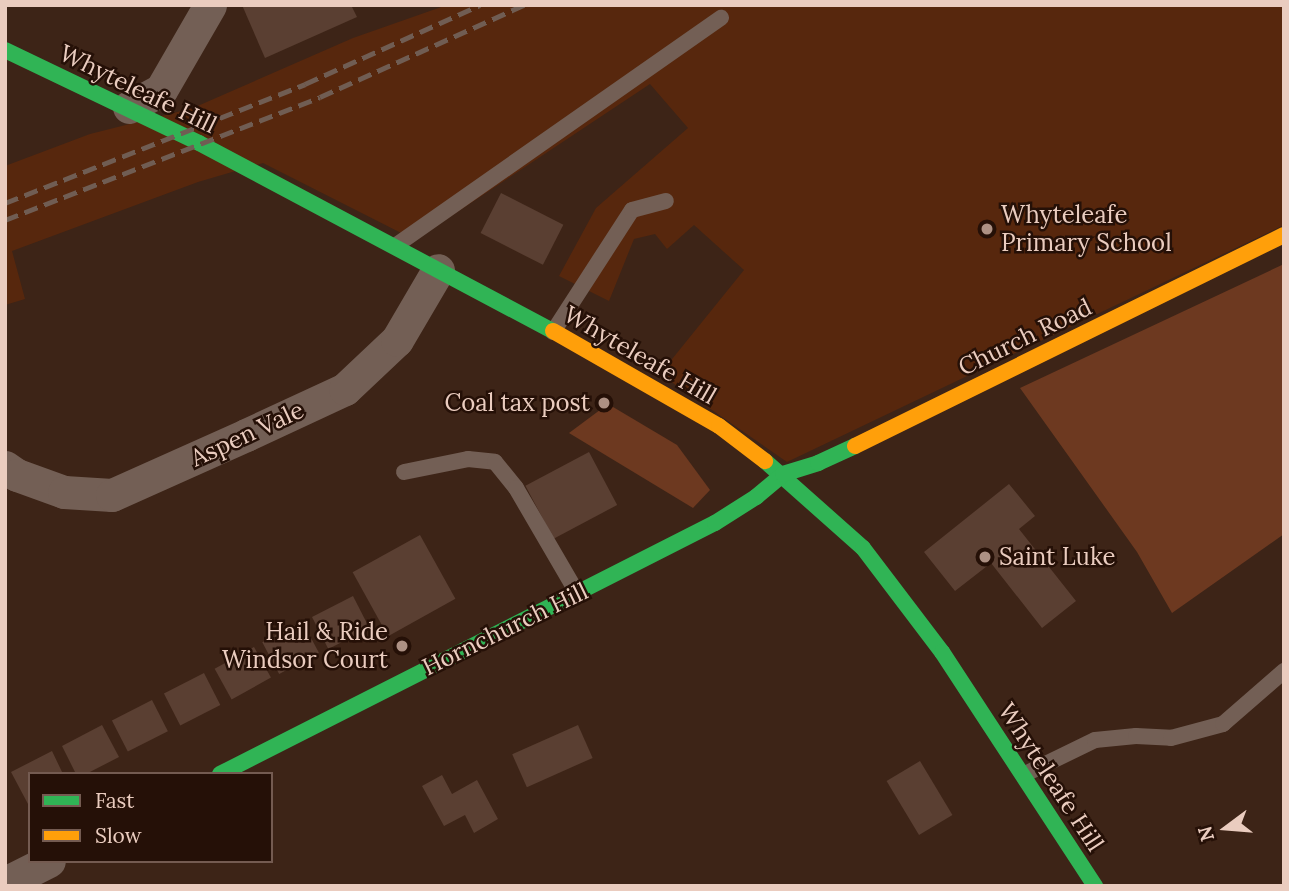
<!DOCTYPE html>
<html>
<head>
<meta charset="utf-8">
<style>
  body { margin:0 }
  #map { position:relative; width:1289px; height:891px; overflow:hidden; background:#3d2417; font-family:Lora,serif }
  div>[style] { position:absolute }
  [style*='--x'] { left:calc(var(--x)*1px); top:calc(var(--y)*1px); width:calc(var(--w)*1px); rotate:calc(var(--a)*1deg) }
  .built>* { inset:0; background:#57270d }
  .green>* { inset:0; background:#6d3920 }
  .building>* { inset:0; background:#5a3f32; transform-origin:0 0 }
  .lane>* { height:16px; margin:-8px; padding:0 8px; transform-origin:8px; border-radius:8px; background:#735f55 }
  .street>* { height:33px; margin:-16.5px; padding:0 16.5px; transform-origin:16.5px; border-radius:16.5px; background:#735f55 }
  .fast>* { height:16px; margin:-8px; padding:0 8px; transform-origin:8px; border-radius:8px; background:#30b455 }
  .slow>* { height:16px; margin:-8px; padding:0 8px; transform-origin:8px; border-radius:8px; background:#ff9f0a }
  .rail>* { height:5px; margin-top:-2.5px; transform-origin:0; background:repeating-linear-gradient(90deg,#705d53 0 14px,transparent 0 21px) }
  .dots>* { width:19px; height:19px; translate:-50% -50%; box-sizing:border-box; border:4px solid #251007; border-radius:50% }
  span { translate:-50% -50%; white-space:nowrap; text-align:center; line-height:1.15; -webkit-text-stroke:5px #251007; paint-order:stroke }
  .street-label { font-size:24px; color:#eaccbf }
  .poi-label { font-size:24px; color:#eaccbf }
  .left { translate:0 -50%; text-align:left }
  .right { translate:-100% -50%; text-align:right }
  .frame { position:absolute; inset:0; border:7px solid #eaccbf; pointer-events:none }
  .legend { position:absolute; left:28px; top:772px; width:245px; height:91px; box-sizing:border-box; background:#251007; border:2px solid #745b51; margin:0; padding:9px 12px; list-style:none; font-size:21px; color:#eaccbf }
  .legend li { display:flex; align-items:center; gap:14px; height:35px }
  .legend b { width:35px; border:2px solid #745b51 }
  .north { position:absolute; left:1191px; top:793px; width:70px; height:70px; -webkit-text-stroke:5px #251007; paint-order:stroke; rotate:254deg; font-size:19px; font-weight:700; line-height:28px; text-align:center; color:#eaccbf }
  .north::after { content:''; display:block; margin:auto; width:24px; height:32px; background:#eaccbf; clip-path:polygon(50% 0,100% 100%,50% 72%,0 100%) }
</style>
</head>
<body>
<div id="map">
  <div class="built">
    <i style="clip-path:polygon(447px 5px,1284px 5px,1284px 225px,787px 462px,660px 374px,744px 270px,694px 225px,667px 249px,655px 234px,634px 239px,609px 301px,559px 276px,596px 208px,688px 128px,650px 84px,415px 240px,263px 163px,198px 182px,12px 251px,25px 299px,5px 305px,5px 166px,90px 134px,193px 108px,353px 38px)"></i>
  </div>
  <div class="green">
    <i style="clip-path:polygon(1284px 264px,1284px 534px,1172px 613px,1137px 552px,1020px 388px)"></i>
    <i style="clip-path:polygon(608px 404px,677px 445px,710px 490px,693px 508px,569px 433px)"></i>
  </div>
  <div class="building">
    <i style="clip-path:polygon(242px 5px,351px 5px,357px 17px,265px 58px)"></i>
    <i style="left:501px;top:193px;width:70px;height:45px;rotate:27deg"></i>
    <i style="left:589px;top:452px;width:60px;height:72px;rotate:62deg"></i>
    <i style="clip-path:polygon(1009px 484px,1035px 516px,1019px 529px,1076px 601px,1042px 628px,991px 563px,955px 591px,924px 552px)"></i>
    <i style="left:420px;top:535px;width:73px;height:77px;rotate:61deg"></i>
    <i style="left:353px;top:596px;width:36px;height:46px;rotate:63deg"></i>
    <i style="left:302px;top:621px;width:36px;height:45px;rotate:62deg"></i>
    <i style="left:254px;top:647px;width:35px;height:45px;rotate:61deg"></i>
    <i style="left:204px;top:673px;width:36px;height:45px;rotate:63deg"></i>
    <i style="left:152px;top:700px;width:35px;height:45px;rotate:63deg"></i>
    <i style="clip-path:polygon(102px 725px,119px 757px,86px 774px,76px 774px,62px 746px)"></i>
    <i style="left:578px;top:725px;width:36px;height:72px;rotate:66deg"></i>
    <i style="clip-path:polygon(52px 751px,63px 774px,30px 774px,28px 804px,11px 772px)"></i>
    <i style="left:920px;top:761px;width:63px;height:39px;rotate:59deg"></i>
    <i style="clip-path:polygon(442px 775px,452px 794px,477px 780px,498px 819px,474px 833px,465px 815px,444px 826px,422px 786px)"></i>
  </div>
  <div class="lane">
    <i style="--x:395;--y:246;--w:398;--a:-35"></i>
    <i style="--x:553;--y:332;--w:145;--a:-57.1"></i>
    <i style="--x:632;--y:210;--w:35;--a:-15"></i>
    <i style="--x:404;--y:472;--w:65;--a:-11.5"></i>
    <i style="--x:468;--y:459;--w:27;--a:6"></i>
    <i style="--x:495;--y:462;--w:33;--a:51"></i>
    <i style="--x:516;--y:488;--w:121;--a:59.8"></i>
    <i style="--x:1023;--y:775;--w:80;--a:-25.9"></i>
    <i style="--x:1095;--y:740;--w:41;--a:-5.6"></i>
    <i style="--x:1136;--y:736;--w:35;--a:3"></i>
    <i style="--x:1171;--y:738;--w:54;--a:-15.1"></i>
    <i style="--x:1223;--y:724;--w:81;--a:-41"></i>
  </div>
  <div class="street">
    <i style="--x:129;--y:107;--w:36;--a:-28"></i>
    <i style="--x:161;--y:90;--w:98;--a:-60"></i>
    <i style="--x:5;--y:467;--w:14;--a:34"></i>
    <i style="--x:17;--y:475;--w:50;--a:19.9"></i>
    <i style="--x:64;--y:492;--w:48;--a:3.6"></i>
    <i style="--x:112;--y:495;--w:147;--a:-24.1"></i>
    <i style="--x:246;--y:435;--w:109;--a:-24.9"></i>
    <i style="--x:345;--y:389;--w:71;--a:-43.3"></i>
    <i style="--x:397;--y:340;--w:81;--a:-59.6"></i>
    <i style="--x:5;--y:883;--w:49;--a:-26.6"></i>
  </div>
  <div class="fast">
    <i style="--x:5;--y:50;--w:215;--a:25.6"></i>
    <i style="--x:199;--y:143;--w:401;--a:28"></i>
    <i style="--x:765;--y:461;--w:131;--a:41.6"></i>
    <i style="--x:863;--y:548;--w:131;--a:52.8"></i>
    <i style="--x:942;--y:652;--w:280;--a:56.8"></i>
    <i style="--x:220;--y:774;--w:555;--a:-26.89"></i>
    <i style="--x:715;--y:523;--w:49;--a:-32.4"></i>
    <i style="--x:756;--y:497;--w:35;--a:-40"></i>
    <i style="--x:783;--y:474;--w:37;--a:-17"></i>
    <i style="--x:818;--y:463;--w:41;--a:-24.7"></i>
  </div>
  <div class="slow">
    <i style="--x:553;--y:331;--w:191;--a:29.8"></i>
    <i style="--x:719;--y:426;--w:58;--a:37.3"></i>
    <i style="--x:855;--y:446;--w:478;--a:-26.2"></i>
  </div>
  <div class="rail">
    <i style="--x:5;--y:203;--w:323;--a:-21.6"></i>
    <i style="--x:305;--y:84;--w:192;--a:-24.3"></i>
    <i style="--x:5;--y:220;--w:338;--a:-21.3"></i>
    <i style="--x:320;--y:97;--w:224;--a:-24.3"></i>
  </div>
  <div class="dots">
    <i style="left:987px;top:229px;background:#ad9184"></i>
    <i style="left:604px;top:403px;background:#ad9184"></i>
    <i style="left:985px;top:557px;background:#ad9184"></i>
    <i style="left:402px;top:646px;background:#ad9184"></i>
  </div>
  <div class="street-label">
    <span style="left:138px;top:89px;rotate:26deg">Whyteleafe Hill</span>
    <span style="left:1025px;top:337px;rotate:-26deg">Church Road</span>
    <span style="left:640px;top:355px;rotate:30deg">Whyteleafe Hill</span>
    <span style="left:247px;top:434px;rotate:-25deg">Aspen Vale</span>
    <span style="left:505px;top:629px;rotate:-26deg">Hornchurch Hill</span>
    <span style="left:1051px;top:777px;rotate:57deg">Whyteleafe Hill</span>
  </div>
  <div class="poi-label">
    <span class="left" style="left:1001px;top:229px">Whyteleafe<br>Primary School</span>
    <span class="right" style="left:590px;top:403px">Coal tax post</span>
    <span class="left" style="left:999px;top:557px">Saint Luke</span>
    <span class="right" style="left:388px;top:646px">Hail &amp; Ride<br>Windsor Court</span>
  </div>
  <div class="frame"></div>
  <ul class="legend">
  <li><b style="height:9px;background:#30b455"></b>Fast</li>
  <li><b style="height:9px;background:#ff9f0a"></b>Slow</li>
  </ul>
  <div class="north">N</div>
</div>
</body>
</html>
